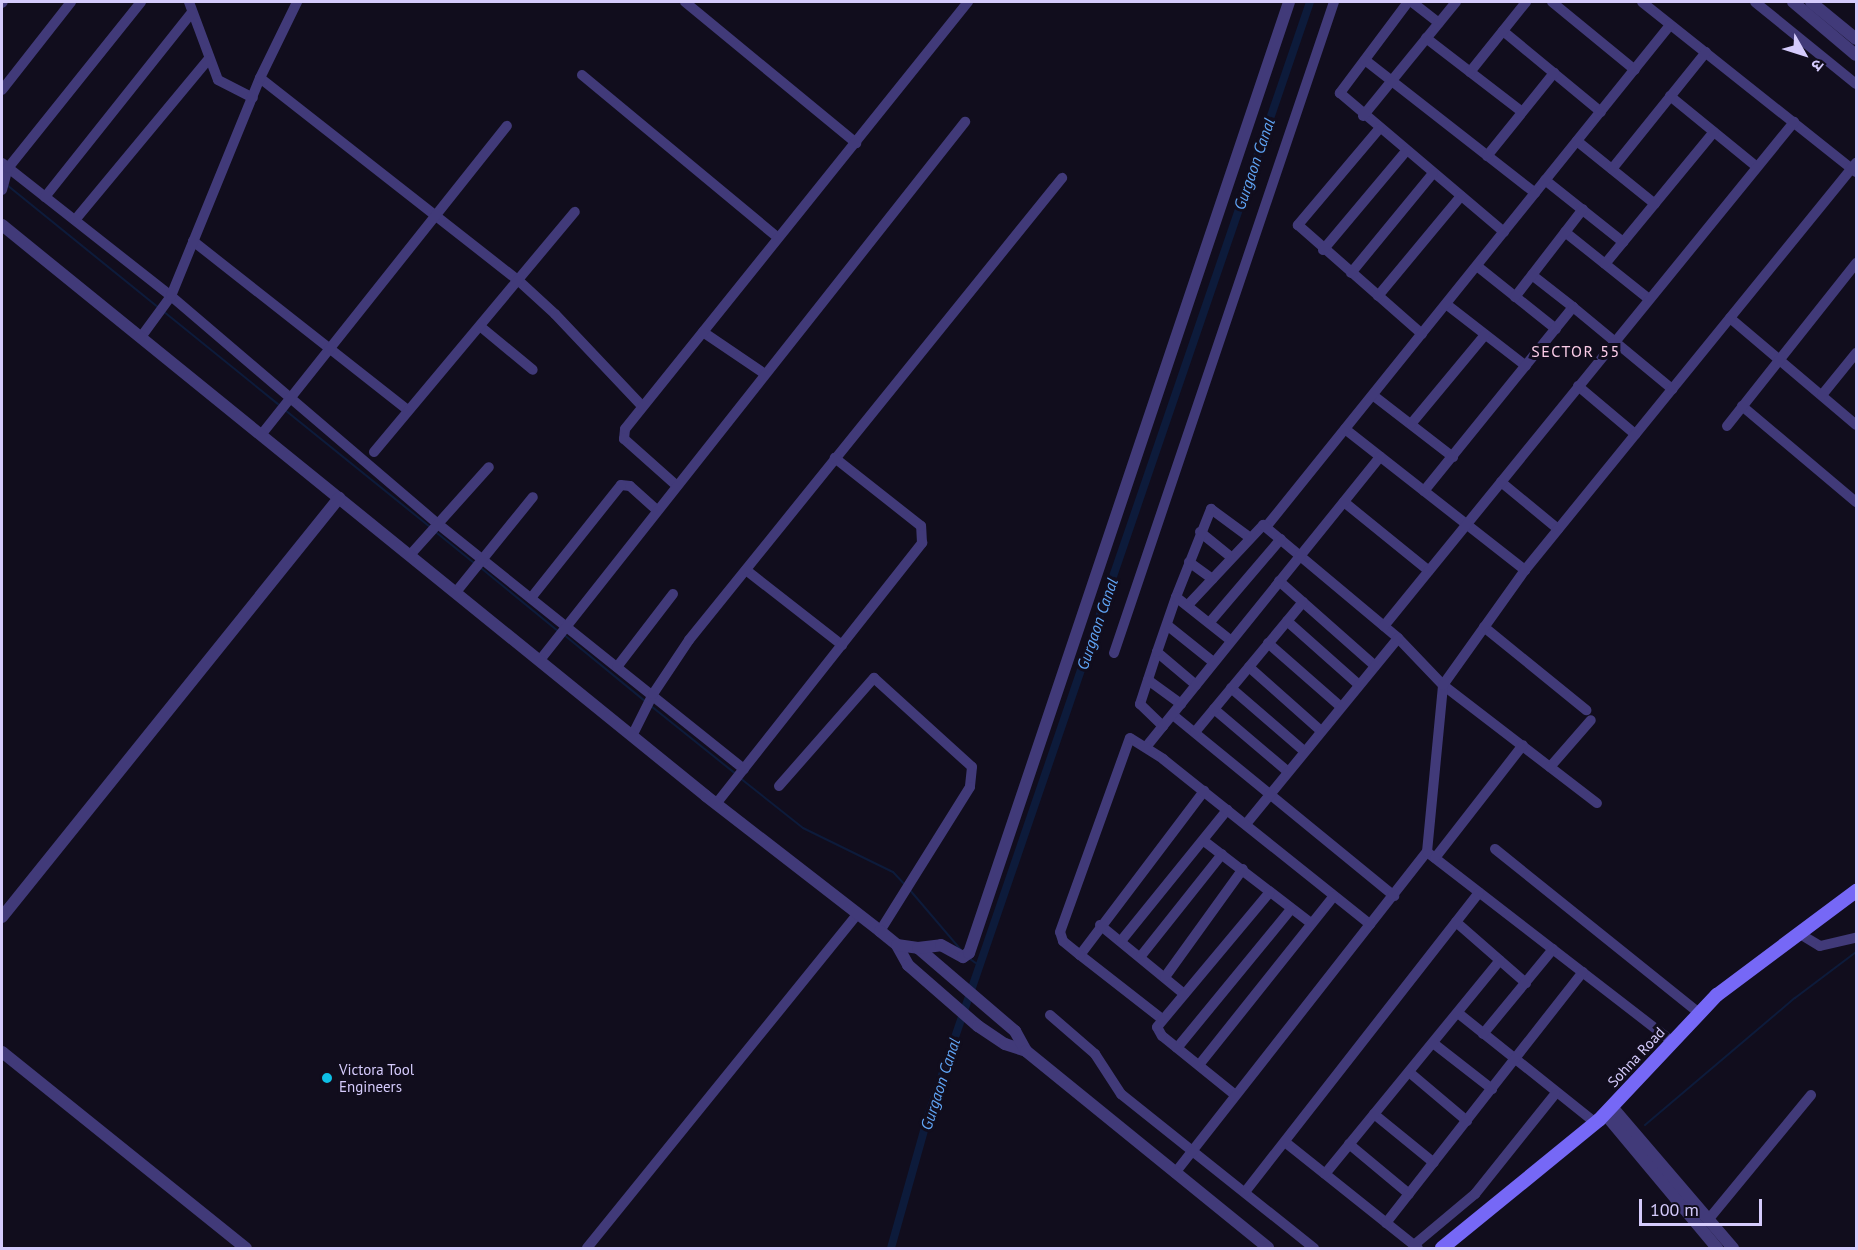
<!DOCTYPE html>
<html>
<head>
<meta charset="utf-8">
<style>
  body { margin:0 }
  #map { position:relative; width:1858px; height:1250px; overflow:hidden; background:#110d1d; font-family:"PT Sans","Noto Sans Devanagari",sans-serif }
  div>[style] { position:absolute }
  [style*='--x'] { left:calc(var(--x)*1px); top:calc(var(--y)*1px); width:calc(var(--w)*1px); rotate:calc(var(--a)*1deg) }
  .stream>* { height:2px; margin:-1px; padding:0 1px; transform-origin:1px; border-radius:1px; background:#0d1b3b }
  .canal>* { height:8px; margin:-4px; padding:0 4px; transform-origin:4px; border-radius:4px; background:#0d1b3b }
  .minor>* { height:10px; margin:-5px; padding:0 5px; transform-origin:5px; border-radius:5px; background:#413a79 }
  .tertiary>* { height:12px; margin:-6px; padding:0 6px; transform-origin:6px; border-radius:6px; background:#413a79 }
  .secondary>* { height:14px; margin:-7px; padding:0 7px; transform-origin:7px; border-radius:7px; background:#7668f6 }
  .dots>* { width:16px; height:16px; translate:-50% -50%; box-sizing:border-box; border:3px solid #110d1d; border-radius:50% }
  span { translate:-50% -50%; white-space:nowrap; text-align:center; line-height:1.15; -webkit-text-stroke:6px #110d1d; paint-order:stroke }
  .street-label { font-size:15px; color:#d5cbfc }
  .poi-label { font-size:15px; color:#d5cbfc }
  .left { translate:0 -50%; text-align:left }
  .water-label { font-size:16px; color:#60a5f6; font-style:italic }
  .neighbourhood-label { font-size:16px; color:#fccde8; letter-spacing:1.5px }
  .frame { position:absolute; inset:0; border:3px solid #d5cbfc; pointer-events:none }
  .north { position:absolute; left:1774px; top:24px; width:60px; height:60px; -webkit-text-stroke:4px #110d1d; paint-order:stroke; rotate:129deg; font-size:16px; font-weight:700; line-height:24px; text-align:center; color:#d5cbfc }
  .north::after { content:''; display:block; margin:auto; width:21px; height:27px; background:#d5cbfc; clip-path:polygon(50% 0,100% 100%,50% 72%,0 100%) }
  .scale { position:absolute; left:1639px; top:1199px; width:123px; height:27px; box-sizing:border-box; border:3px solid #d5cbfc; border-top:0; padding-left:8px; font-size:18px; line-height:21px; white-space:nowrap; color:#d5cbfc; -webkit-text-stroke:4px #110d1d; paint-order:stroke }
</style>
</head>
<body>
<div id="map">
  <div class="stream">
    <i style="--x:7;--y:185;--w:196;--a:39"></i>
    <i style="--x:163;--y:311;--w:148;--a:39"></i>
    <i style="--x:285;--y:410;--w:186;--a:38.9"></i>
    <i style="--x:437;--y:533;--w:48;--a:39"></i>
    <i style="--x:481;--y:568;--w:99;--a:39.3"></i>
    <i style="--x:563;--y:634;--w:106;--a:39.3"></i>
    <i style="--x:651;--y:706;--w:109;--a:38.7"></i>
    <i style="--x:740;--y:778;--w:80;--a:38.4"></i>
    <i style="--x:803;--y:828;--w:100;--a:26.1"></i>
    <i style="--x:893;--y:872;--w:18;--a:47"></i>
    <i style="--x:909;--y:889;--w:82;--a:49.5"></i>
    <i style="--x:970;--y:959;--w:12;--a:35"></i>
    <i style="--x:1645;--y:1125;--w:197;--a:-40.3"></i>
    <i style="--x:1795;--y:998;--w:76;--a:-37"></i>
  </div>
  <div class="canal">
    <i style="--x:891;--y:1248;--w:140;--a:-74.3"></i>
    <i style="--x:929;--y:1113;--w:1175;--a:-71.07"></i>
  </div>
  <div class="minor">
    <i style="--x:189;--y:2;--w:83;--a:69.6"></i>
    <i style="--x:218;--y:80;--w:39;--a:27"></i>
    <i style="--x:685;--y:2;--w:222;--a:39.5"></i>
    <i style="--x:1408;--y:2;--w:114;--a:126.8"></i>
    <i style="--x:1340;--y:93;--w:215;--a:40.3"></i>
    <i style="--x:1412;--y:2;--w:34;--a:38"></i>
    <i style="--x:1552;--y:2;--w:107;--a:39.3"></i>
    <i style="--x:1642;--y:2;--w:273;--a:38.5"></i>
    <i style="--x:1755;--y:2;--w:130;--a:39.1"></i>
    <i style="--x:2;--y:3;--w:1;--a:-45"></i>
    <i style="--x:1503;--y:31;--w:127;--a:39.6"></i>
    <i style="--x:1426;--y:38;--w:121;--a:37.6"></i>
    <i style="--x:1365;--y:60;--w:216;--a:38"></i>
    <i style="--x:1470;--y:72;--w:90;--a:-51.3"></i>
    <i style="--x:582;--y:75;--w:254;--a:39.7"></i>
    <i style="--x:260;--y:78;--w:329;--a:38.1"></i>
    <i style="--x:519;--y:281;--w:49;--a:42.5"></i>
    <i style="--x:555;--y:314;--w:127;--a:46.6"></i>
    <i style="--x:2;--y:90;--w:112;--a:-51.9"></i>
    <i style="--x:1670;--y:96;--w:112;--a:39.2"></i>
    <i style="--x:1363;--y:116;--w:147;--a:-50.8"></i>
    <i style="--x:1379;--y:129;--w:126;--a:130.2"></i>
    <i style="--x:1298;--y:225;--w:165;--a:41.3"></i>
    <i style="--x:1577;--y:141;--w:100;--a:38.9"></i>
    <i style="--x:1487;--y:156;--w:107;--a:-51.1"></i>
    <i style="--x:2;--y:163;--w:215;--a:38.2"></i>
    <i style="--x:171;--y:296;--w:351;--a:40.5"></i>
    <i style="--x:438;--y:524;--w:392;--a:38.7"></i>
    <i style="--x:1612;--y:169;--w:150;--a:-51.2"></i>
    <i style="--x:1545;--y:180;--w:100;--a:38.5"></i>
    <i style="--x:2;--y:190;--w:23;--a:-75"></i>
    <i style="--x:8;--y:168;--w:213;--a:-51.3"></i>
    <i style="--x:45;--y:197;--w:236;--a:-51.5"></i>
    <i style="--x:75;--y:220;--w:208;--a:-50.3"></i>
    <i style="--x:1565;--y:232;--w:107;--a:38.6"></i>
    <i style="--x:193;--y:241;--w:273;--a:38.2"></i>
    <i style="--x:1323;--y:250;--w:129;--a:-50"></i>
    <i style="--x:1605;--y:264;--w:171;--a:-50.5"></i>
    <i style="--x:1477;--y:266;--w:101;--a:38.6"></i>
    <i style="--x:1351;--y:273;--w:129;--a:-50.6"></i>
    <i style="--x:1532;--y:275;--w:52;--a:38"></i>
    <i style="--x:1378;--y:296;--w:130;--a:-50.3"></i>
    <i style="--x:1515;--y:297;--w:111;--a:-52.3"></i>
    <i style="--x:1446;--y:304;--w:101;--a:37.8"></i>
    <i style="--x:1730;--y:318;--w:165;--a:40.3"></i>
    <i style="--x:481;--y:327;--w:67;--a:39.6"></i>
    <i style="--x:703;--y:332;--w:75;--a:34.1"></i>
    <i style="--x:141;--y:337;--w:51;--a:-53.8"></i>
    <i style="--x:171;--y:296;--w:235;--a:-67.8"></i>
    <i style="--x:260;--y:78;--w:85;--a:-64"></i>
    <i style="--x:1578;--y:386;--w:75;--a:40.1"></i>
    <i style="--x:1822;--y:395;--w:54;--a:-51"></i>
    <i style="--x:1374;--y:396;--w:100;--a:37.7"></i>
    <i style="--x:1742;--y:406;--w:149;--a:40.1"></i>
    <i style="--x:1411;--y:424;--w:116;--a:-50.3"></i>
    <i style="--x:1727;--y:426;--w:208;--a:-51.6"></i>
    <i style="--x:1345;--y:429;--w:229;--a:38.1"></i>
    <i style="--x:261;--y:435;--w:395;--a:-51.5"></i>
    <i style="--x:374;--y:452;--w:313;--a:-50.1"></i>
    <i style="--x:1501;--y:482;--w:74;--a:39.5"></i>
    <i style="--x:677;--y:486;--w:71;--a:-138.4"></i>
    <i style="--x:624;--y:439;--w:10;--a:-84"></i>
    <i style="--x:625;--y:429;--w:548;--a:-51.23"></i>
    <i style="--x:1424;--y:491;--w:237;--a:-51"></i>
    <i style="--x:1573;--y:307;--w:129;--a:39.6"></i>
    <i style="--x:1344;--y:502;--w:109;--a:39.1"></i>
    <i style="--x:1266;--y:527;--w:644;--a:-51.17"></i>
    <i style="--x:1200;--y:532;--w:40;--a:39"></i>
    <i style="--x:410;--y:555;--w:118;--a:-48.1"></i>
    <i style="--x:1189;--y:562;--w:29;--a:36"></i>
    <i style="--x:746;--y:570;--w:122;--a:38"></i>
    <i style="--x:1279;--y:581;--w:128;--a:41.5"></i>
    <i style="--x:456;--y:592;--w:122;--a:-51"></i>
    <i style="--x:1176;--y:597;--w:95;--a:-68.3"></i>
    <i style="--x:1211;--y:509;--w:47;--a:36.4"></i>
    <i style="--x:531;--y:598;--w:144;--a:-51.5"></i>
    <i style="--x:621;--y:485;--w:9;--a:6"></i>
    <i style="--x:630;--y:486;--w:36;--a:42"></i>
    <i style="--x:1188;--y:605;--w:110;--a:-46.8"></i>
    <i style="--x:1263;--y:525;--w:176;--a:39.9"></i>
    <i style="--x:1398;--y:638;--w:65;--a:46.2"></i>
    <i style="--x:1443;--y:685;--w:194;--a:37.5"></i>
    <i style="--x:1287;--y:621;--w:96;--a:41.6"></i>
    <i style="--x:1210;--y:622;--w:109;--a:-49.5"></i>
    <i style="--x:1167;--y:625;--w:58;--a:38.7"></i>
    <i style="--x:1384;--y:626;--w:650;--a:-50.87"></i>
    <i style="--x:1484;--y:627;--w:132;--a:39.1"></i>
    <i style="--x:1268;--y:643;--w:97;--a:41.2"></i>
    <i style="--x:1157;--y:652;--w:55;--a:108.1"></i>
    <i style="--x:1140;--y:704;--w:32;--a:44"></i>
    <i style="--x:1114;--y:653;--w:687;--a:-71.33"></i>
    <i style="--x:540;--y:660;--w:686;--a:-51.69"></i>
    <i style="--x:617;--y:667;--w:92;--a:-52.5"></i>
    <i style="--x:1249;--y:667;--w:96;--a:41.6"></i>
    <i style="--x:1148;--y:680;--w:41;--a:36"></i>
    <i style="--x:1196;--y:685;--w:51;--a:-139.8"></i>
    <i style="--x:1157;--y:652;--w:58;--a:-70.9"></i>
    <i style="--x:1176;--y:597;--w:69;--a:38.5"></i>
    <i style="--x:1231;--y:688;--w:96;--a:40.8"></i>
    <i style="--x:1214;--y:709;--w:96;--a:40.3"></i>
    <i style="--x:1173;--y:715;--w:286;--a:39.3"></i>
    <i style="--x:1195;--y:732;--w:169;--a:-50.3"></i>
    <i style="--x:632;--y:736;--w:47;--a:-63.4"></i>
    <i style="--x:653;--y:694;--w:65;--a:-56.3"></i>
    <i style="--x:689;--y:640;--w:594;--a:-51.08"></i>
    <i style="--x:1146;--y:747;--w:373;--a:-51.1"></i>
    <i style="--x:1550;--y:767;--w:62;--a:-48.9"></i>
    <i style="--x:779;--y:786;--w:144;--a:-48.7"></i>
    <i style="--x:874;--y:678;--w:132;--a:42.2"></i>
    <i style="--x:972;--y:767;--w:20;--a:96"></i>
    <i style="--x:970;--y:787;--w:170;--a:122"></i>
    <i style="--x:716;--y:804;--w:333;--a:-51.7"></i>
    <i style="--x:922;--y:543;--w:17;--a:-93"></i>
    <i style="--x:921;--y:526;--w:110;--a:-141.7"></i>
    <i style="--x:1246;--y:824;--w:240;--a:-50.7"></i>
    <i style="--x:1204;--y:841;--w:135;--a:37.5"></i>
    <i style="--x:1495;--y:849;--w:262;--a:38.8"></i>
    <i style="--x:1427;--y:852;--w:311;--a:37.7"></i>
    <i style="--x:1435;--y:858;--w:143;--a:-52.1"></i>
    <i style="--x:1456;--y:922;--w:93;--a:41.1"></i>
    <i style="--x:1100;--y:925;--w:109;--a:39.4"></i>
    <i style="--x:1800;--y:934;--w:23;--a:31"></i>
    <i style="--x:1820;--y:946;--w:37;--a:-13"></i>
    <i style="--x:1121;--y:941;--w:169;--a:-51"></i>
    <i style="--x:1080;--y:955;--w:206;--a:-52.9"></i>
    <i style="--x:1141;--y:956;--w:130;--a:-51.5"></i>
    <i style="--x:1165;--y:977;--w:133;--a:-54.2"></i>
    <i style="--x:1458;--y:1013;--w:176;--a:38.6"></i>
    <i style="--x:1050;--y:1015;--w:60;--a:40.9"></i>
    <i style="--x:1095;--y:1054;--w:48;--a:57"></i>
    <i style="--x:1121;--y:1094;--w:247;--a:38.6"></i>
    <i style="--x:1162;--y:1019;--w:104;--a:-142"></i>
    <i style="--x:1080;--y:955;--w:22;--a:-141"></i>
    <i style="--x:1063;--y:941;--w:9;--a:-108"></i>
    <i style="--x:1060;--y:932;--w:206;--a:-70.2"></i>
    <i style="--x:1130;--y:738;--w:39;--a:32"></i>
    <i style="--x:1163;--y:759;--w:265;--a:38.6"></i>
    <i style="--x:1483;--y:1034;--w:110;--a:-50.5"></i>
    <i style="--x:1433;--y:1043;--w:75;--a:37.9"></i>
    <i style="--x:1177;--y:1048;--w:180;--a:-50.6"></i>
    <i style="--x:1199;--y:1065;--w:216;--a:-51.4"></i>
    <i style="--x:1409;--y:1072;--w:76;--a:40.2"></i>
    <i style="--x:1234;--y:1094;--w:92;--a:-141.1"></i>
    <i style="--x:1162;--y:1036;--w:10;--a:-119"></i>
    <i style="--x:1157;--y:1027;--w:176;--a:-50.1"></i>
    <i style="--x:1374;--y:1114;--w:77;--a:39.2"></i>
    <i style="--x:1285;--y:1142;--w:170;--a:38.6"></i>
    <i style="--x:1349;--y:1144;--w:78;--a:39.8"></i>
    <i style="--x:1175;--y:1173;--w:408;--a:-51.9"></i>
    <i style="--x:1427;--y:852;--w:168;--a:-84.5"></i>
    <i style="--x:1443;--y:685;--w:141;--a:-54.5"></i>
    <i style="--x:1525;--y:570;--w:525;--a:-50.88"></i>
    <i style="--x:1325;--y:1174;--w:276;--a:-50.7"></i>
    <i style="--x:1245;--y:1192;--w:380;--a:-52"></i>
    <i style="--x:1708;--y:1220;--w:162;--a:-50.5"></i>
    <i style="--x:1386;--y:1223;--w:319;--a:-51.9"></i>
    <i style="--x:1414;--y:1245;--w:80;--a:-39.9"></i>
    <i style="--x:1475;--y:1194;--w:128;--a:-51.3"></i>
    <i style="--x:587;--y:1248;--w:429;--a:-51"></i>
  </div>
  <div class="tertiary">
    <i style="--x:1793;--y:2;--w:82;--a:40.1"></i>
    <i style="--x:1811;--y:2;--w:58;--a:39.4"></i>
    <i style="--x:2;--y:225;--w:906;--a:39.04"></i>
    <i style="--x:706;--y:796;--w:220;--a:37.8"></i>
    <i style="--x:880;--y:931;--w:22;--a:39"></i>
    <i style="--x:897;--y:945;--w:23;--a:61"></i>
    <i style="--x:908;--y:965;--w:93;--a:41.1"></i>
    <i style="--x:978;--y:1026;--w:32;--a:34"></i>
    <i style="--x:1005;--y:1044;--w:22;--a:18"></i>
    <i style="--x:2;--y:917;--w:538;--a:-51.19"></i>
    <i style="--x:897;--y:945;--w:21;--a:8"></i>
    <i style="--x:918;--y:948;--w:128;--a:40.6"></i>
    <i style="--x:1015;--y:1031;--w:23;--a:61"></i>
    <i style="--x:1026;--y:1051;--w:312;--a:39.1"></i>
    <i style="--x:918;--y:948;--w:23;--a:-7"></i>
    <i style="--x:941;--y:945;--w:25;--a:29"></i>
    <i style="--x:963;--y:957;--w:7;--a:-34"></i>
    <i style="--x:969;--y:953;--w:1003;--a:-71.4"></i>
    <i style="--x:2;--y:1052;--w:313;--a:38.8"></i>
    <i style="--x:1612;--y:1107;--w:186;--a:49.4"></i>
    <i style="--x:1605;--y:1114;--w:175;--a:50.1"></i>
  </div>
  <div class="secondary">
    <i style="--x:1442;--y:1248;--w:203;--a:-39.2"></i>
    <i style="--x:1599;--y:1120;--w:172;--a:-46.7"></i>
    <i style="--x:1717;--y:995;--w:174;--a:-36.8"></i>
  </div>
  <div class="dots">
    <i style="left:327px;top:1078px;background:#0ec0e6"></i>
  </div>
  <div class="street-label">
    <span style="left:1636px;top:1057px;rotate:-47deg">Sohna Road</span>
  </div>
  <div class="poi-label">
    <span class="left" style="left:339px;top:1078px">Victora Tool<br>Engineers</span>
  </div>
  <div class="water-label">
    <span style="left:1254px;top:164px;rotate:-71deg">Gurgaon Canal</span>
    <span style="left:1097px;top:624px;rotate:-71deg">Gurgaon Canal</span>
    <span style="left:940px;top:1084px;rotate:-72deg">Gurgaon Canal</span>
  </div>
  <div class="neighbourhood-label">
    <span style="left:1576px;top:351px">SECTOR 55</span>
  </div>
  <div class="frame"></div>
  <div class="north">उ</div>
  <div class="scale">100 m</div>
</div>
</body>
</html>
